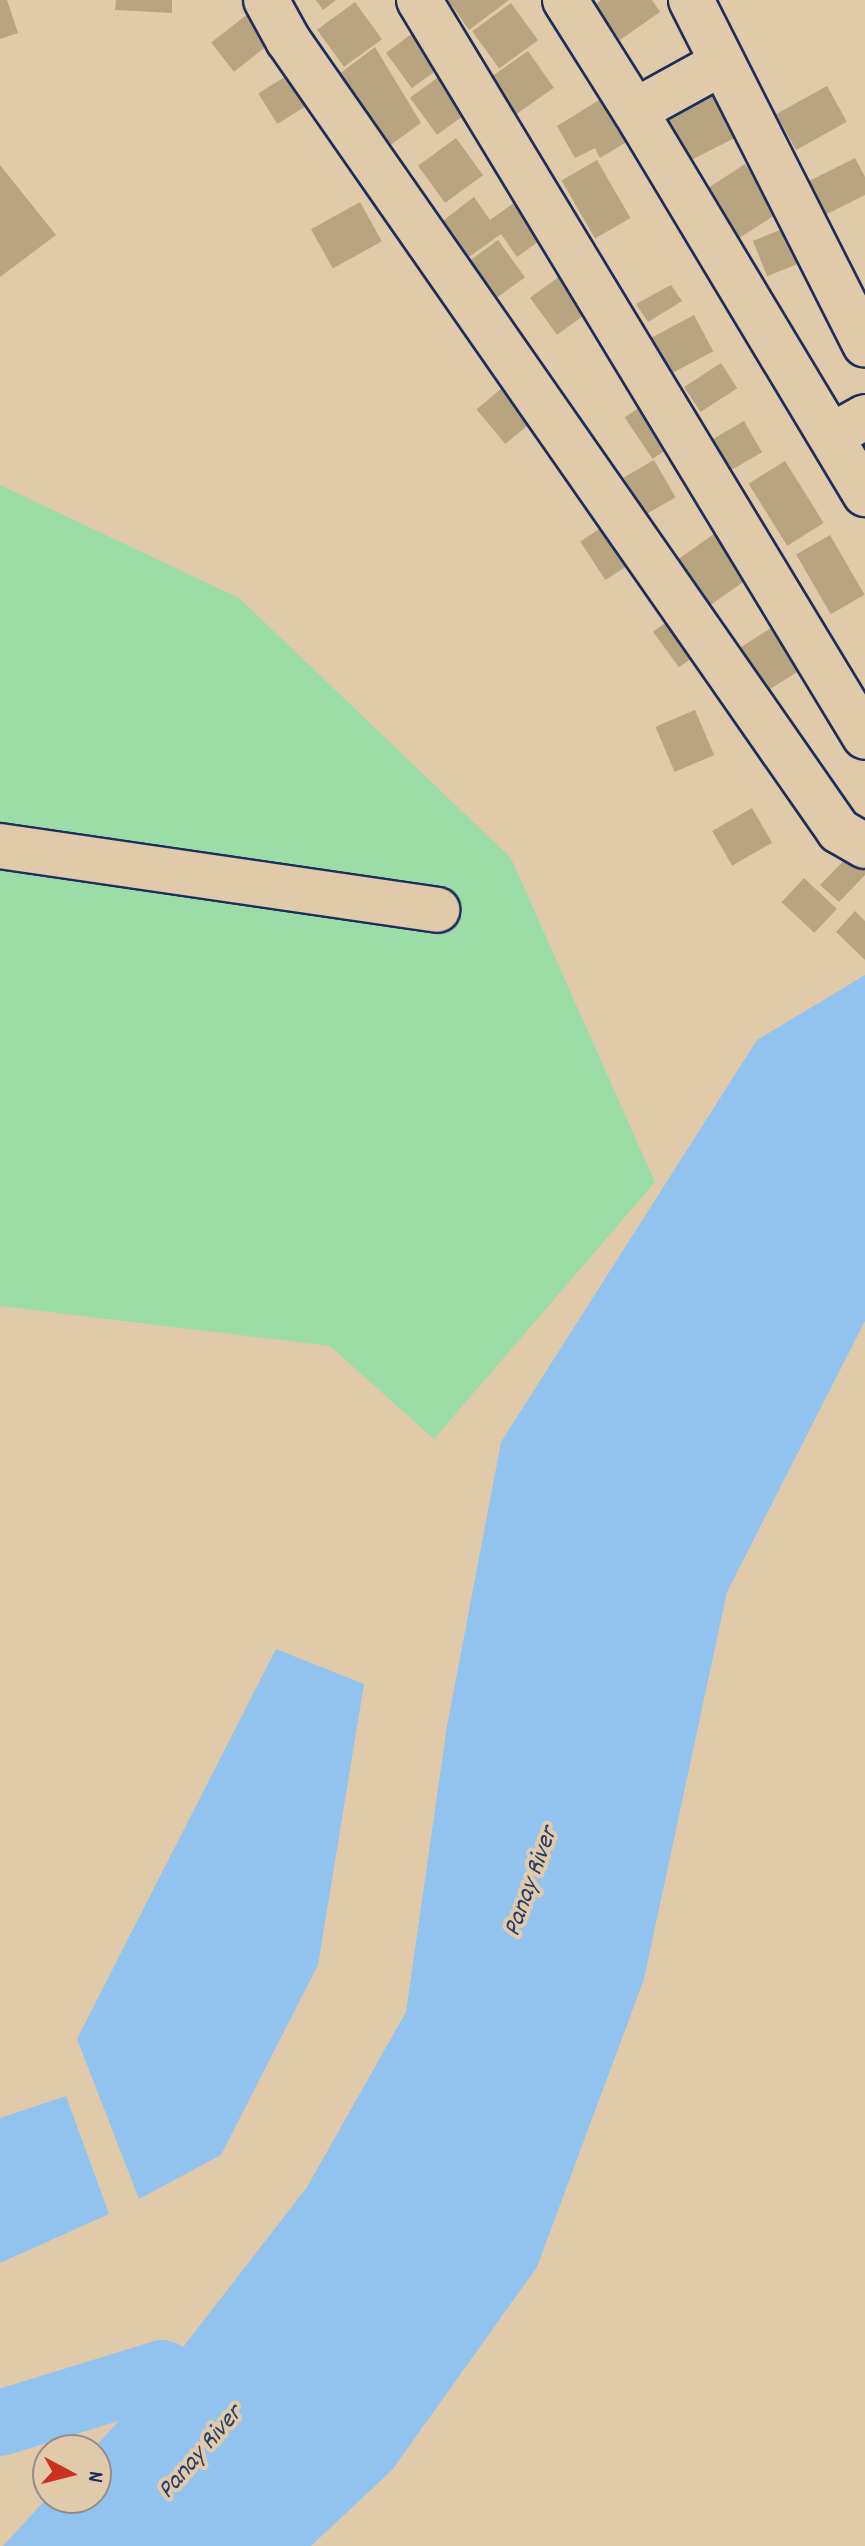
<!DOCTYPE html>
<html>
<head>
<meta charset="utf-8">
<style>
  body { margin:0 }
  #map { position:relative; width:865px; height:2546px; overflow:hidden; background:#e1caaa; font-family:Dekko,sans-serif }
  div>[style] { position:absolute }
  [style*='--x'] { left:calc(var(--x)*1px); top:calc(var(--y)*1px); width:calc(var(--w)*1px); rotate:calc(var(--a)*1deg) }
  .green>* { inset:0; background:#9cdca6 }
  .water>* { inset:0; background:#92c3ee }
  .river>* { height:66px; margin:-33px; padding:0 33px; transform-origin:33px; border-radius:33px; background:#92c3ee }
  .building>* { inset:0; background:#b8a47f; transform-origin:0 0 }
  .roads { filter:drop-shadow(2px 0 #1b2f5e) drop-shadow(-2px 0 #1b2f5e) drop-shadow(0 2px #1b2f5e) drop-shadow(0 -2px #1b2f5e) }
  .minor>* { height:44px; margin:-22px; padding:0 22px; transform-origin:22px; border-radius:22px; background:#e1caaa }
  span { translate:-50% -50%; white-space:nowrap; text-align:center; line-height:1.15; -webkit-text-stroke:8px #e1caaa; paint-order:stroke }
  .water-label { font-size:26px; color:#273e6c; font-style:italic }
  .north { position:absolute; left:32px; top:2434px; width:80px; height:80px; box-sizing:border-box; background:#e1caaa; border:2px solid #928c8c; border-radius:50%; rotate:97deg; font-size:22px; font-weight:700; line-height:32px; text-align:center; color:#1b2f5e }
  .north::after { content:''; display:block; margin:auto; width:28px; height:36px; background:#c8321e; clip-path:polygon(50% 0,100% 100%,50% 72%,0 100%) }
</style>
</head>
<body>
<div id="map">
  <div class="green">
    <i style="clip-path:polygon(0 485px,239px 598px,511px 858px,655px 1182px,434px 1439px,330px 1346px,0 1306px)"></i>
  </div>
  <div class="water">
    <i style="clip-path:polygon(865px 975px,865px 1321px,727px 1592px,644px 1979px,537px 2267px,392px 2470px,311px 2546px,3px 2546px,48px 2497px,96px 2498px,96px 2450px,92px 2450px,163px 2373px,307px 2187px,406px 2012px,447px 1726px,501px 1442px,757px 1040px)"></i>
    <i style="clip-path:polygon(276px 1649px,364px 1684px,318px 1965px,221px 2155px,139px 2199px,77px 2039px)"></i>
    <i style="clip-path:polygon(66px 2096px,109px 2214px,0 2263px,0 2118px)"></i>
  </div>
  <div class="river">
    <i style="--x:0;--y:2423;--w:170;--a:-17.1"></i>
  </div>
  <div class="building">
    <i style="clip-path:polygon(0 0,7px 0,18px 33px,0 39px)"></i>
    <i style="clip-path:polygon(116px 0,172px 0,172px 13px,115px 10px)"></i>
    <i style="clip-path:polygon(316px 0,336px 0,323px 10px)"></i>
    <i style="clip-path:polygon(448px 0,509px 0,469px 30px)"></i>
    <i style="clip-path:polygon(601px 0,652px 0,660px 12px,620px 40px,595px 5px)"></i>
    <i style="left:355px;top:2px;width:46px;height:47px;rotate:54deg"></i>
    <i style="left:511px;top:3px;width:46px;height:48px;rotate:54deg"></i>
    <i style="left:249px;top:13px;width:37px;height:48px;rotate:52deg"></i>
    <i style="left:424px;top:25px;width:44px;height:47px;rotate:54deg"></i>
    <i style="clip-path:polygon(375px 47px,421px 123px,382px 151px,326px 84px)"></i>
    <i style="left:528px;top:51px;width:45px;height:47px;rotate:55deg"></i>
    <i style="left:299px;top:68px;width:36px;height:48px;rotate:58deg"></i>
    <i style="left:448px;top:70px;width:46px;height:47px;rotate:54deg"></i>
    <i style="left:722px;top:77px;width:60px;height:74px;rotate:63deg"></i>
    <i style="left:827px;top:86px;width:41px;height:58px;rotate:61deg"></i>
    <i style="clip-path:polygon(604px 97px,628px 141px,600px 158px,595px 148px,575px 158px,557px 126px)"></i>
    <i style="left:456px;top:138px;width:46px;height:47px;rotate:54deg"></i>
    <i style="clip-path:polygon(855px 158px,865px 177px,865px 195px,821px 217px,805px 183px)"></i>
    <i style="left:597px;top:160px;width:67px;height:41px;rotate:60deg"></i>
    <i style="left:745px;top:164px;width:59px;height:50px;rotate:57deg"></i>
    <i style="clip-path:polygon(0 165px,56px 235px,0 277px)"></i>
    <i style="clip-path:polygon(529px 192px,556px 229px,517px 257px,501px 234px,462px 262px,436px 226px,474px 197px,490px 220px)"></i>
    <i style="left:360px;top:202px;width:45px;height:56px;rotate:61deg"></i>
    <i style="left:790px;top:226px;width:38px;height:40px;rotate:68deg"></i>
    <i style="left:498px;top:240px;width:46px;height:47px;rotate:54deg"></i>
    <i style="left:568px;top:270px;width:46px;height:47px;rotate:54deg"></i>
    <i style="clip-path:polygon(671px 285px,682px 301px,648px 322px,636px 304px)"></i>
    <i style="left:694px;top:315px;width:41px;height:50px;rotate:62deg"></i>
    <i style="left:721px;top:363px;width:30px;height:44px;rotate:57deg"></i>
    <i style="left:514px;top:378px;width:45px;height:49px;rotate:50deg"></i>
    <i style="left:652px;top:399px;width:50px;height:33px;rotate:56deg"></i>
    <i style="left:744px;top:421px;width:36px;height:38px;rotate:60deg"></i>
    <i style="left:654px;top:460px;width:43px;height:35px;rotate:60deg"></i>
    <i style="left:785px;top:461px;width:73px;height:43px;rotate:58deg"></i>
    <i style="left:618px;top:517px;width:46px;height:45px;rotate:57deg"></i>
    <i style="left:727px;top:525px;width:56px;height:62px;rotate:55deg"></i>
    <i style="left:830px;top:535px;width:69px;height:39px;rotate:60deg"></i>
    <i style="left:683px;top:610px;width:44px;height:37px;rotate:54deg"></i>
    <i style="left:784px;top:620px;width:51px;height:63px;rotate:58deg"></i>
    <i style="left:695px;top:710px;width:49px;height:43px;rotate:67deg"></i>
    <i style="left:752px;top:808px;width:40px;height:46px;rotate:60deg"></i>
    <i style="clip-path:polygon(854px 850px,865px 861px,865px 875px,839px 902px,820px 885px)"></i>
    <i style="left:804px;top:878px;width:45px;height:33px;rotate:43deg"></i>
    <i style="clip-path:polygon(855px 911px,865px 921px,865px 960px,836px 932px)"></i>
  </div>
  <div class="roads">
    <div class="minor">
      <i style="--x:266;--y:0;--w:46;--a:61.2"></i>
      <i style="--x:288;--y:40;--w:964;--a:55.14"></i>
      <i style="--x:839;--y:831;--w:30;--a:30"></i>
      <i style="--x:419;--y:0;--w:861;--a:58.82"></i>
      <i style="--x:565;--y:0;--w:131;--a:57.8"></i>
      <i style="--x:691;--y:0;--w:386;--a:63.2"></i>
      <i style="--x:722;--y:63;--w:99;--a:151.1"></i>
      <i style="--x:635;--y:111;--w:447;--a:59"></i>
      <i style="--x:831;--y:436;--w:39;--a:-29"></i>
      <i style="--x:0;--y:846;--w:442;--a:8.3"></i>
    </div>
  </div>
  <div class="water-label">
    <span style="left:532px;top:1882px;rotate:-70deg">Panay River</span>
    <span style="left:201px;top:2453px;rotate:-49deg">Panay River</span>
  </div>
  <div class="north">N</div>
</div>
</body>
</html>
